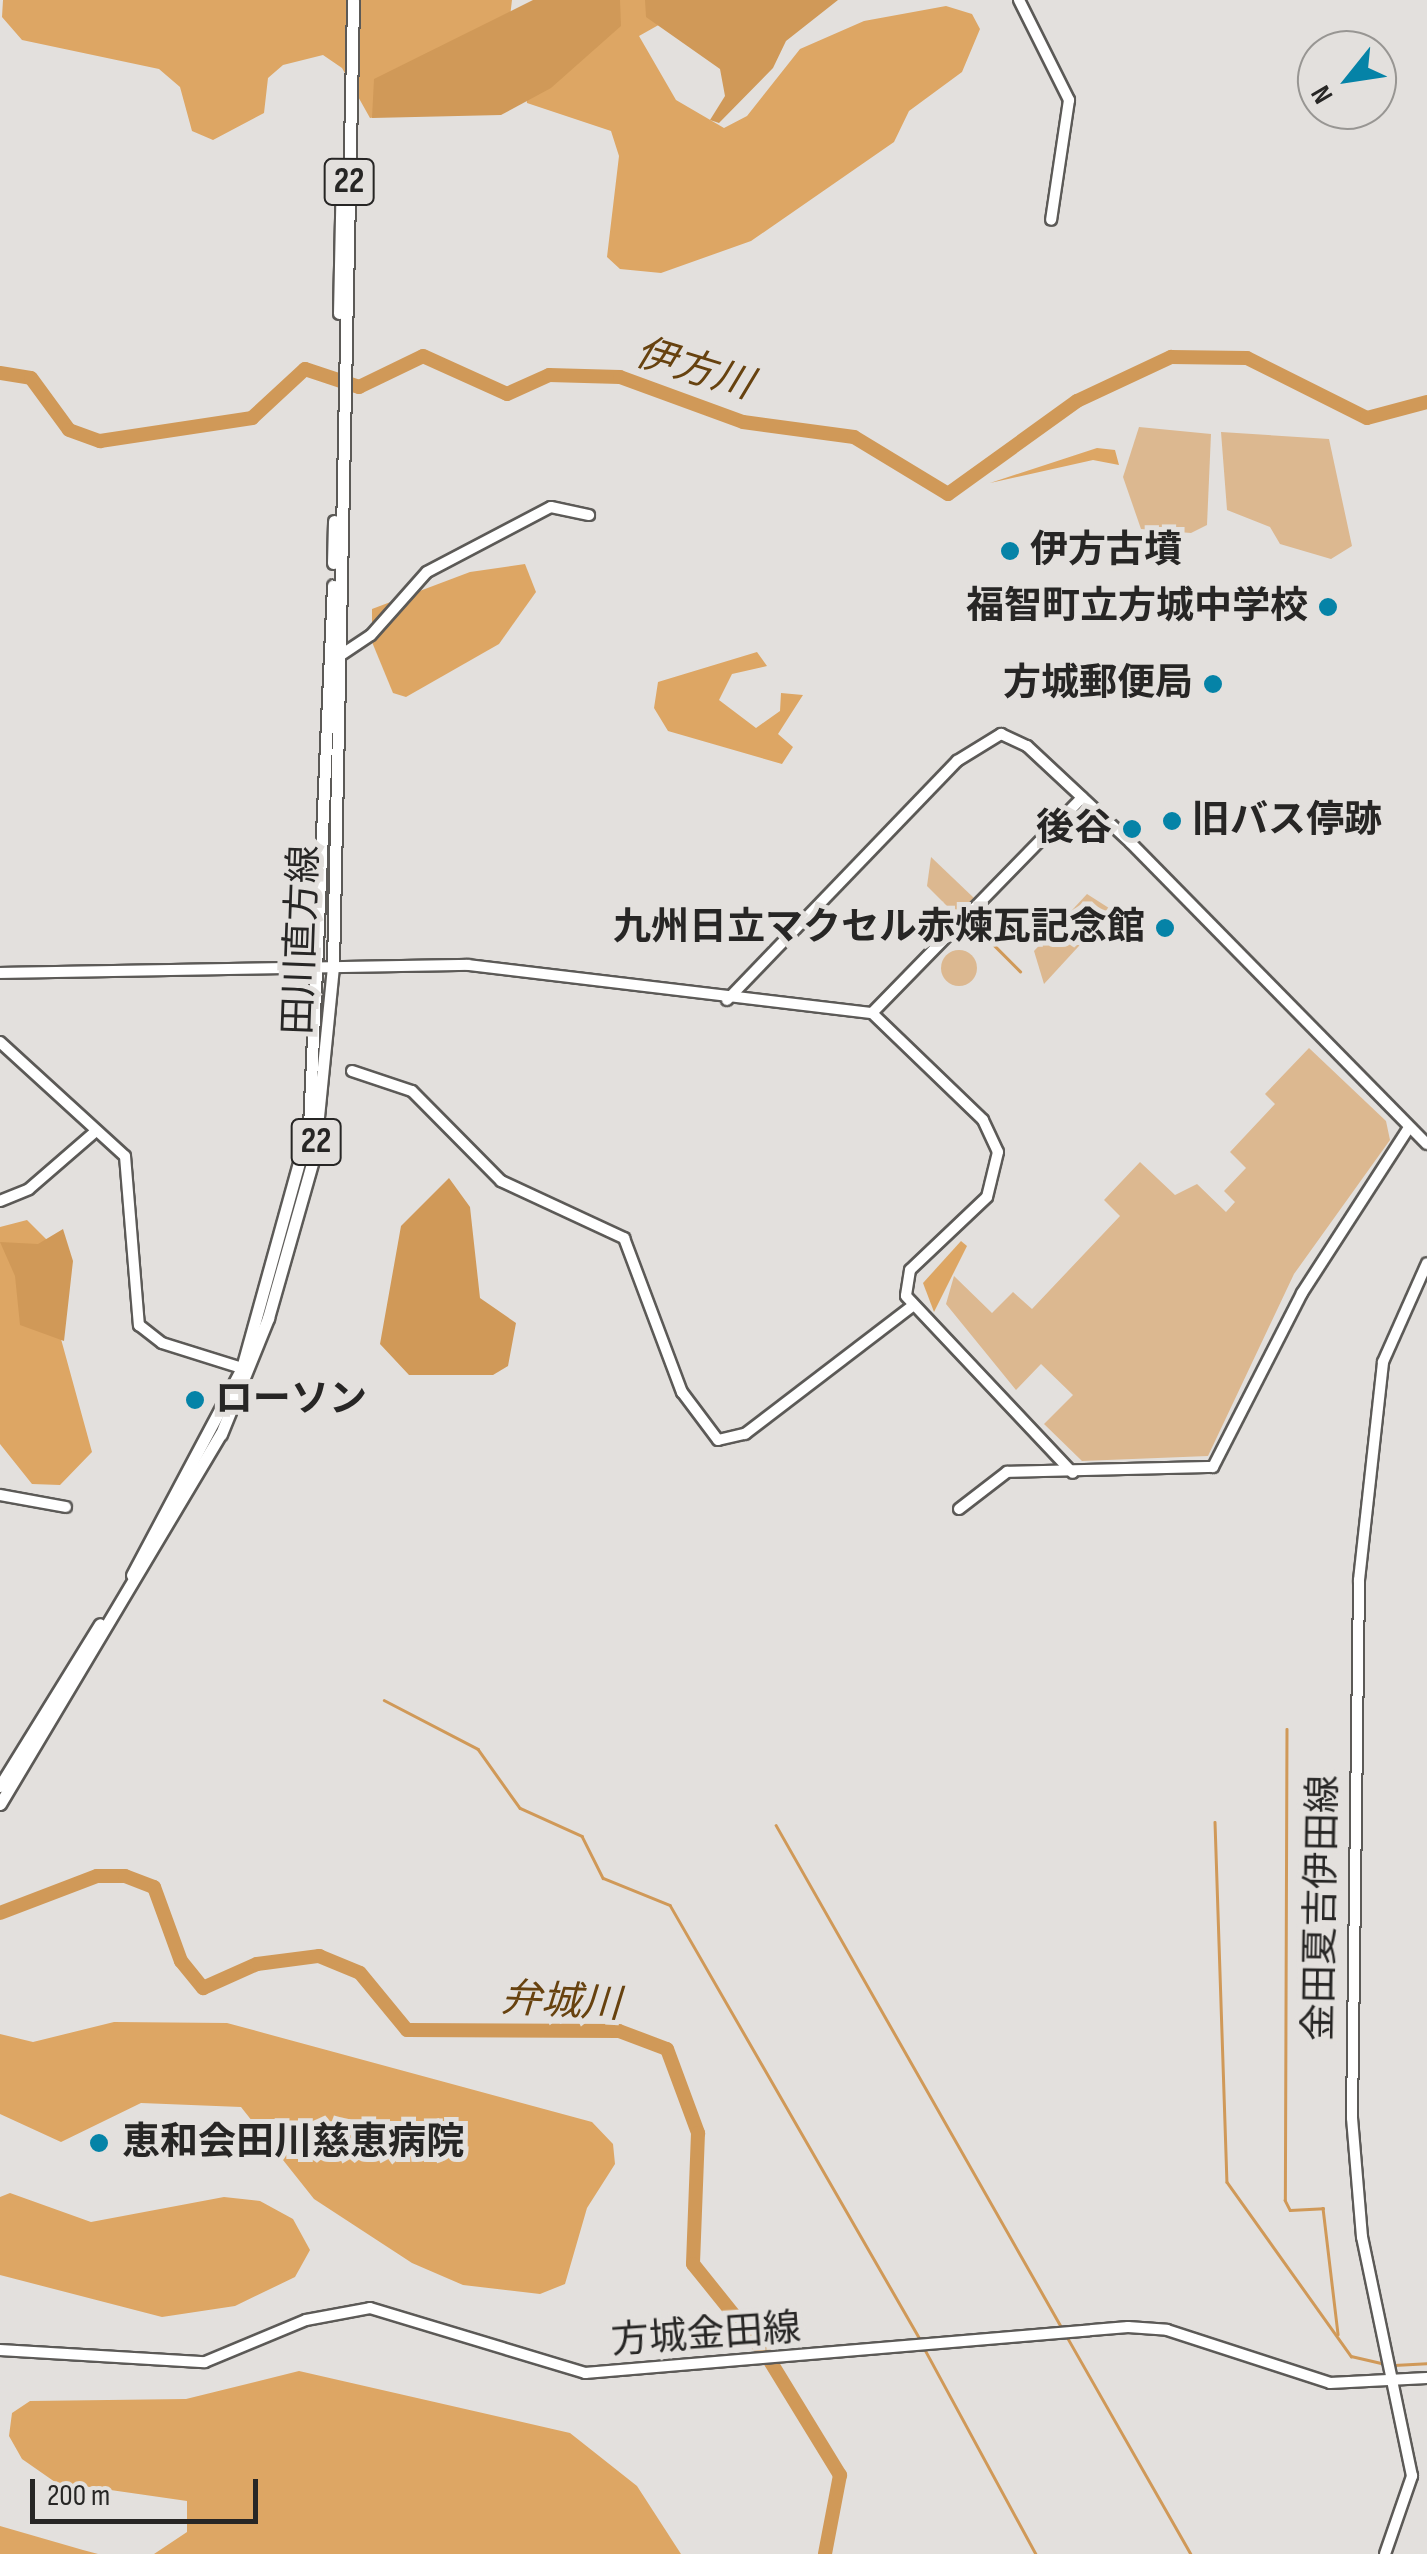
<!DOCTYPE html>
<html>
<head>
<meta charset="utf-8">
<style>
  body { margin:0 }
  #map { position:relative; width:1427px; height:2554px; overflow:hidden; background:#e3e0dd; font-family:"Sofia Sans Condensed","Noto Sans JP",sans-serif }
  div>[style] { position:absolute }
  [style*='--x'] { left:calc(var(--x)*1px); top:calc(var(--y)*1px); width:calc(var(--w)*1px); rotate:calc(var(--a)*1deg) }
  .green>* { inset:0; background:#dcb890 }
  .round { border-radius:50% }
  .forest>* { inset:0; background:#dda664 }
  .water>* { inset:0; background:#d09958 }
  .stream>* { height:2.5px; margin:-1.25px; padding:0 1.25px; transform-origin:1.25px; border-radius:1.25px; background:#d09958 }
  .river>* { height:14px; margin:-7px; padding:0 7px; transform-origin:7px; border-radius:7px; background:#d09958 }
  .roads { filter:drop-shadow(2px 0 #5c5a57) drop-shadow(-2px 0 #5c5a57) drop-shadow(0 2px #5c5a57) drop-shadow(0 -2px #5c5a57) }
  .secondary>* { height:10px; margin:-5px; padding:0 5px; transform-origin:5px; border-radius:5px; background:#fff }
  .primary>* { height:11px; margin:-5.5px; padding:0 5.5px; transform-origin:5.5px; border-radius:5.5px; background:#fff }
  .dots>* { width:28px; height:28px; translate:-50% -50%; box-sizing:border-box; border:5px solid #e3e0dd; border-radius:50% }
  span { translate:-50% -50%; white-space:nowrap; text-align:center; line-height:1.15; -webkit-text-stroke:10px #e3e0dd; paint-order:stroke }
  .shield-label span { padding:2px 8px; background:#e3e0dd; border:2px solid; border-radius:8px; -webkit-text-stroke-width:0 }
  .shield-label { font-size:35px; color:#272625; font-weight:700 }
  .poi-label { font-size:38px; color:#272625; font-weight:700 }
  .left { translate:0 -50%; text-align:left }
  .right { translate:-100% -50%; text-align:right }
  .street-label { font-size:38px; color:#272625 }
  .water-label { font-size:40px; color:#67420f; font-style:italic }
  .north { position:absolute; left:1297px; top:30px; width:100px; height:100px; box-sizing:border-box; background:#e3e0dd; border:2px solid #989693; border-radius:50%; rotate:240deg; font-size:28px; font-weight:700; line-height:40px; text-align:center; color:#272625 }
  .north::after { content:''; display:block; margin:auto; width:35px; height:45px; background:#0583a7; clip-path:polygon(50% 0,100% 100%,50% 72%,0 100%) }
  .scale { position:absolute; left:30px; top:2479px; width:228px; height:45px; box-sizing:border-box; border:5px solid #272625; border-top:0; padding-left:12px; font-size:30px; line-height:35px; white-space:nowrap; color:#272625; -webkit-text-stroke:8px #e3e0dd; paint-order:stroke }
</style>
</head>
<body>
<div id="map">
  <div class="green">
    <i style="clip-path:polygon(1139px 427px,1211px 434px,1207px 525px,1191px 533px,1141px 529px,1123px 477px)"></i>
    <i style="clip-path:polygon(1221px 432px,1329px 439px,1352px 546px,1331px 559px,1280px 544px,1270px 527px,1227px 510px)"></i>
    <i style="clip-path:polygon(931px 857px,975px 899px,958px 917px,927px 886px)"></i>
    <i style="clip-path:polygon(1087px 894px,1112px 910px,1044px 984px,1034px 951px)"></i>
    <i class="round" style="left:941px;top:950px;width:36px;height:36px"></i>
    <i style="clip-path:polygon(1309px 1048px,1386px 1121px,1390px 1140px,1294px 1274px,1208px 1456px,1082px 1461px,1044px 1424px,1073px 1395px,1041px 1364px,1016px 1390px,946px 1304px,954px 1276px,992px 1313px,1013px 1292px,1032px 1309px,1120px 1216px,1104px 1200px,1140px 1162px,1175px 1195px,1197px 1184px,1226px 1212px,1235px 1202px,1224px 1191px,1246px 1168px,1230px 1152px,1275px 1104px,1265px 1094px)"></i>
  </div>
  <div class="forest">
    <i style="clip-path:polygon(3px 0,512px 0,506px 51px,429px 109px,370px 118px,342px 68px,323px 55px,283px 65px,268px 78px,264px 113px,213px 140px,192px 131px,180px 87px,159px 69px,22px 40px,2px 17px)"></i>
    <i style="clip-path:polygon(570px 0,703px 0,639px 36px,676px 100px,724px 128px,747px 116px,800px 49px,864px 21px,946px 6px,972px 14px,980px 29px,962px 72px,909px 111px,894px 142px,751px 241px,661px 273px,620px 269px,607px 257px,619px 156px,611px 131px,527px 103px,525px 90px)"></i>
    <i style="clip-path:polygon(1097px 448px,1115px 450px,1119px 465px,1093px 460px,990px 483px)"></i>
    <i style="clip-path:polygon(525px 564px,536px 592px,499px 644px,406px 697px,393px 693px,372px 642px,372px 609px,470px 572px)"></i>
    <i style="clip-path:polygon(757px 652px,767px 666px,732px 674px,719px 700px,756px 728px,780px 711px,781px 693px,803px 695px,778px 734px,793px 747px,782px 764px,668px 731px,654px 708px,658px 682px)"></i>
    <i style="clip-path:polygon(27px 1220px,47px 1240px,61px 1339px,92px 1452px,60px 1485px,32px 1484px,0 1444px,0 1227px)"></i>
    <i style="clip-path:polygon(961px 1241px,967px 1246px,934px 1312px,923px 1283px)"></i>
    <i style="clip-path:polygon(114px 2022px,227px 2023px,592px 2122px,613px 2144px,615px 2164px,587px 2208px,565px 2284px,540px 2294px,463px 2285px,412px 2263px,314px 2199px,241px 2107px,141px 2103px,61px 2142px,0 2114px,0 2034px,33px 2042px)"></i>
    <i style="clip-path:polygon(10px 2193px,91px 2222px,224px 2197px,260px 2201px,293px 2219px,310px 2250px,295px 2277px,235px 2306px,162px 2317px,0 2275px,0 2197px)"></i>
    <i style="clip-path:polygon(299px 2371px,570px 2433px,637px 2486px,681px 2554px,154px 2554px,187px 2532px,187px 2501px,55px 2482px,22px 2459px,9px 2436px,12px 2413px,30px 2401px,186px 2399px)"></i>
    <i style="clip-path:polygon(0 2526px,83px 2550px,98px 2554px,0 2554px)"></i>
  </div>
  <div class="water">
    <i style="clip-path:polygon(533px 0,620px 0,621px 26px,551px 88px,501px 115px,372px 118px,374px 79px)"></i>
    <i style="clip-path:polygon(645px 0,838px 0,786px 41px,773px 68px,719px 123px,710px 120px,725px 96px,720px 69px,646px 17px)"></i>
    <i style="clip-path:polygon(449px 1178px,470px 1207px,480px 1298px,516px 1323px,508px 1366px,493px 1375px,409px 1375px,380px 1344px,401px 1226px)"></i>
    <i style="clip-path:polygon(63px 1229px,73px 1261px,64px 1341px,20px 1325px,15px 1276px,0 1242px,38px 1244px)"></i>
  </div>
  <div class="stream">
    <i style="--x:992;--y:943;--w:40;--a:45"></i>
    <i style="--x:384;--y:1700;--w:106;--a:27.5"></i>
    <i style="--x:478;--y:1749;--w:72;--a:54.6"></i>
    <i style="--x:520;--y:1808;--w:68;--a:24.3"></i>
    <i style="--x:582;--y:1836;--w:47;--a:63.4"></i>
    <i style="--x:603;--y:1878;--w:72;--a:21.9"></i>
    <i style="--x:670;--y:1905;--w:501;--a:60.06"></i>
    <i style="--x:1287;--y:1729;--w:471;--a:90.2"></i>
    <i style="--x:1285;--y:2200;--w:11;--a:63"></i>
    <i style="--x:1290;--y:2210;--w:33;--a:-3"></i>
    <i style="--x:1323;--y:2208;--w:127;--a:83.2"></i>
    <i style="--x:1215;--y:1822;--w:360;--a:88.1"></i>
    <i style="--x:1227;--y:2182;--w:214;--a:54.5"></i>
    <i style="--x:1351;--y:2356;--w:36;--a:13"></i>
    <i style="--x:776;--y:1825;--w:579;--a:60.38"></i>
    <i style="--x:1066;--y:2335;--w:252;--a:60.3"></i>
    <i style="--x:923;--y:2346;--w:237;--a:61.5"></i>
    <i style="--x:1394;--y:2365;--w:33;--a:-3"></i>
  </div>
  <div class="river">
    <i style="--x:0;--y:373;--w:31;--a:9"></i>
    <i style="--x:31;--y:378;--w:64;--a:53.8"></i>
    <i style="--x:69;--y:430;--w:33;--a:20"></i>
    <i style="--x:100;--y:441;--w:154;--a:-8.6"></i>
    <i style="--x:252;--y:418;--w:72;--a:-42.8"></i>
    <i style="--x:305;--y:369;--w:57;--a:18.4"></i>
    <i style="--x:359;--y:387;--w:71;--a:-25.8"></i>
    <i style="--x:423;--y:356;--w:92;--a:24.3"></i>
    <i style="--x:507;--y:394;--w:46;--a:-24.3"></i>
    <i style="--x:549;--y:375;--w:71;--a:1.6"></i>
    <i style="--x:620;--y:377;--w:131;--a:20.1"></i>
    <i style="--x:743;--y:422;--w:112;--a:7.7"></i>
    <i style="--x:854;--y:437;--w:110;--a:31.2"></i>
    <i style="--x:948;--y:494;--w:159;--a:-35.8"></i>
    <i style="--x:1077;--y:401;--w:104;--a:-25.1"></i>
    <i style="--x:1171;--y:357;--w:76;--a:0.8"></i>
    <i style="--x:1247;--y:358;--w:134;--a:26.6"></i>
    <i style="--x:1367;--y:418;--w:62;--a:-14.9"></i>
    <i style="--x:0;--y:1913;--w:104;--a:-20.9"></i>
    <i style="--x:97;--y:1876;--w:28;--a:0"></i>
    <i style="--x:125;--y:1876;--w:31;--a:21"></i>
    <i style="--x:154;--y:1887;--w:79;--a:70"></i>
    <i style="--x:181;--y:1961;--w:35;--a:51"></i>
    <i style="--x:203;--y:1988;--w:59;--a:-24"></i>
    <i style="--x:257;--y:1964;--w:63;--a:-7.4"></i>
    <i style="--x:319;--y:1956;--w:44;--a:22.5"></i>
    <i style="--x:360;--y:1973;--w:74;--a:50.5"></i>
    <i style="--x:407;--y:2030;--w:212;--a:0.3"></i>
    <i style="--x:619;--y:2031;--w:51;--a:20.6"></i>
    <i style="--x:667;--y:2049;--w:90;--a:69.7"></i>
    <i style="--x:698;--y:2133;--w:131;--a:92.2"></i>
    <i style="--x:693;--y:2264;--w:118;--a:51.2"></i>
    <i style="--x:767;--y:2356;--w:140;--a:58.5"></i>
    <i style="--x:840;--y:2475;--w:80;--a:100.8"></i>
  </div>
  <div class="roads">
    <div class="secondary">
      <i style="--x:1019;--y:0;--w:112;--a:63.4"></i>
      <i style="--x:1069;--y:100;--w:121;--a:98.5"></i>
      <i style="--x:335;--y:659;--w:43;--a:-33.7"></i>
      <i style="--x:371;--y:635;--w:84;--a:-48.4"></i>
      <i style="--x:427;--y:572;--w:140;--a:-27.7"></i>
      <i style="--x:551;--y:507;--w:39;--a:12"></i>
      <i style="--x:0;--y:973;--w:468;--a:-1"></i>
      <i style="--x:468;--y:965;--w:407;--a:6.8"></i>
      <i style="--x:872;--y:1013;--w:154;--a:43.9"></i>
      <i style="--x:983;--y:1120;--w:35;--a:65"></i>
      <i style="--x:998;--y:1152;--w:46;--a:103.7"></i>
      <i style="--x:987;--y:1197;--w:106;--a:136.5"></i>
      <i style="--x:910;--y:1270;--w:26;--a:99"></i>
      <i style="--x:906;--y:1296;--w:243;--a:46.7"></i>
      <i style="--x:727;--y:1000;--w:332;--a:-46.1"></i>
      <i style="--x:957;--y:761;--w:52;--a:-31.5"></i>
      <i style="--x:1001;--y:734;--w:29;--a:25"></i>
      <i style="--x:1027;--y:746;--w:142;--a:43"></i>
      <i style="--x:1131;--y:843;--w:422;--a:45.5"></i>
      <i style="--x:872;--y:1013;--w:301;--a:-45.7"></i>
      <i style="--x:0;--y:1042;--w:169;--a:42.4"></i>
      <i style="--x:125;--y:1156;--w:170;--a:85.3"></i>
      <i style="--x:139;--y:1325;--w:29;--a:38"></i>
      <i style="--x:162;--y:1343;--w:84;--a:17.4"></i>
      <i style="--x:352;--y:1071;--w:63;--a:18.4"></i>
      <i style="--x:412;--y:1091;--w:127;--a:45.3"></i>
      <i style="--x:501;--y:1181;--w:136;--a:24.9"></i>
      <i style="--x:624;--y:1238;--w:165;--a:69.4"></i>
      <i style="--x:682;--y:1392;--w:60;--a:53.1"></i>
      <i style="--x:718;--y:1440;--w:28;--a:-13"></i>
      <i style="--x:745;--y:1434;--w:209;--a:-37.4"></i>
      <i style="--x:0;--y:1201;--w:31;--a:-22"></i>
      <i style="--x:29;--y:1189;--w:89;--a:-40.9"></i>
      <i style="--x:0;--y:1495;--w:67;--a:10.3"></i>
      <i style="--x:959;--y:1509;--w:61;--a:-37.6"></i>
      <i style="--x:1007;--y:1472;--w:206;--a:-1.4"></i>
      <i style="--x:1213;--y:1467;--w:195;--a:-62.9"></i>
      <i style="--x:1302;--y:1293;--w:195;--a:-57.1"></i>
      <i style="--x:0;--y:2350;--w:205;--a:3.4"></i>
      <i style="--x:205;--y:2362;--w:109;--a:-22.6"></i>
      <i style="--x:306;--y:2320;--w:65;--a:-10.6"></i>
      <i style="--x:370;--y:2308;--w:225;--a:16.8"></i>
      <i style="--x:585;--y:2373;--w:545;--a:-4.84"></i>
      <i style="--x:1128;--y:2327;--w:39;--a:4"></i>
      <i style="--x:1167;--y:2330;--w:171;--a:18"></i>
      <i style="--x:1330;--y:2383;--w:97;--a:-3"></i>
      <i style="--x:1385;--y:2554;--w:83;--a:-70.9"></i>
      <i style="--x:1412;--y:2476;--w:244;--a:-101.8"></i>
      <i style="--x:1362;--y:2237;--w:119;--a:-94.8"></i>
      <i style="--x:1352;--y:2118;--w:538;--a:-89.25"></i>
      <i style="--x:1359;--y:1580;--w:219;--a:-83.7"></i>
      <i style="--x:1383;--y:1362;--w:108;--a:-66"></i>
    </div>
    <div class="primary">
      <i style="--x:339;--y:313;--w:146;--a:-88.8"></i>
      <i style="--x:333;--y:563;--w:42;--a:-88.6"></i>
      <i style="--x:132;--y:1575;--w:234;--a:-62"></i>
      <i style="--x:242;--y:1368;--w:250;--a:-74.5"></i>
      <i style="--x:309;--y:1127;--w:542;--a:-87.46"></i>
      <i style="--x:0;--y:1786;--w:190;--a:-58.3"></i>
      <i style="--x:0;--y:1804;--w:431;--a:-59.2"></i>
      <i style="--x:221;--y:1434;--w:125;--a:-67.9"></i>
      <i style="--x:268;--y:1318;--w:167;--a:-74.1"></i>
      <i style="--x:314;--y:1157;--w:192;--a:-84.3"></i>
      <i style="--x:333;--y:966;--w:966;--a:-88.81"></i>
    </div>
  </div>
  <div class="dots">
    <i style="left:1010px;top:551px;background:#0583a7"></i>
    <i style="left:1328px;top:607px;background:#0583a7"></i>
    <i style="left:1213px;top:684px;background:#0583a7"></i>
    <i style="left:1172px;top:821px;background:#0583a7"></i>
    <i style="left:1132px;top:829px;background:#0583a7"></i>
    <i style="left:1165px;top:928px;background:#0583a7"></i>
    <i style="left:195px;top:1400px;background:#0583a7"></i>
    <i style="left:99px;top:2143px;background:#0583a7"></i>
  </div>
  <div class="shield-label">
    <span style="left:349px;top:182px">22</span>
    <span style="left:316px;top:1142px">22</span>
  </div>
  <div class="poi-label">
    <span class="left" style="left:1030px;top:551px">伊方古墳</span>
    <span class="right" style="left:1308px;top:607px">福智町立方城中学校</span>
    <span class="right" style="left:1193px;top:684px">方城郵便局</span>
    <span class="left" style="left:1192px;top:821px">旧バス停跡</span>
    <span class="right" style="left:1112px;top:829px">後谷</span>
    <span class="right" style="left:1145px;top:928px">九州日立マクセル赤煉瓦記念館</span>
    <span class="left" style="left:215px;top:1400px">ローソン</span>
    <span class="left" style="left:122px;top:2143px">恵和会田川慈恵病院</span>
  </div>
  <div class="street-label">
    <span style="left:302px;top:940px;rotate:-88deg">田川直方線</span>
    <span style="left:1322px;top:1908px;rotate:-89deg">金田夏吉伊田線</span>
    <span style="left:706px;top:2335px;rotate:-4deg">方城金田線</span>
  </div>
  <div class="water-label">
    <span style="left:694px;top:369px;rotate:17deg">伊方川</span>
    <span style="left:561px;top:2002px;rotate:3deg">弁城川</span>
  </div>
  <div class="north">N</div>
  <div class="scale">200 m</div>
</div>
</body>
</html>
